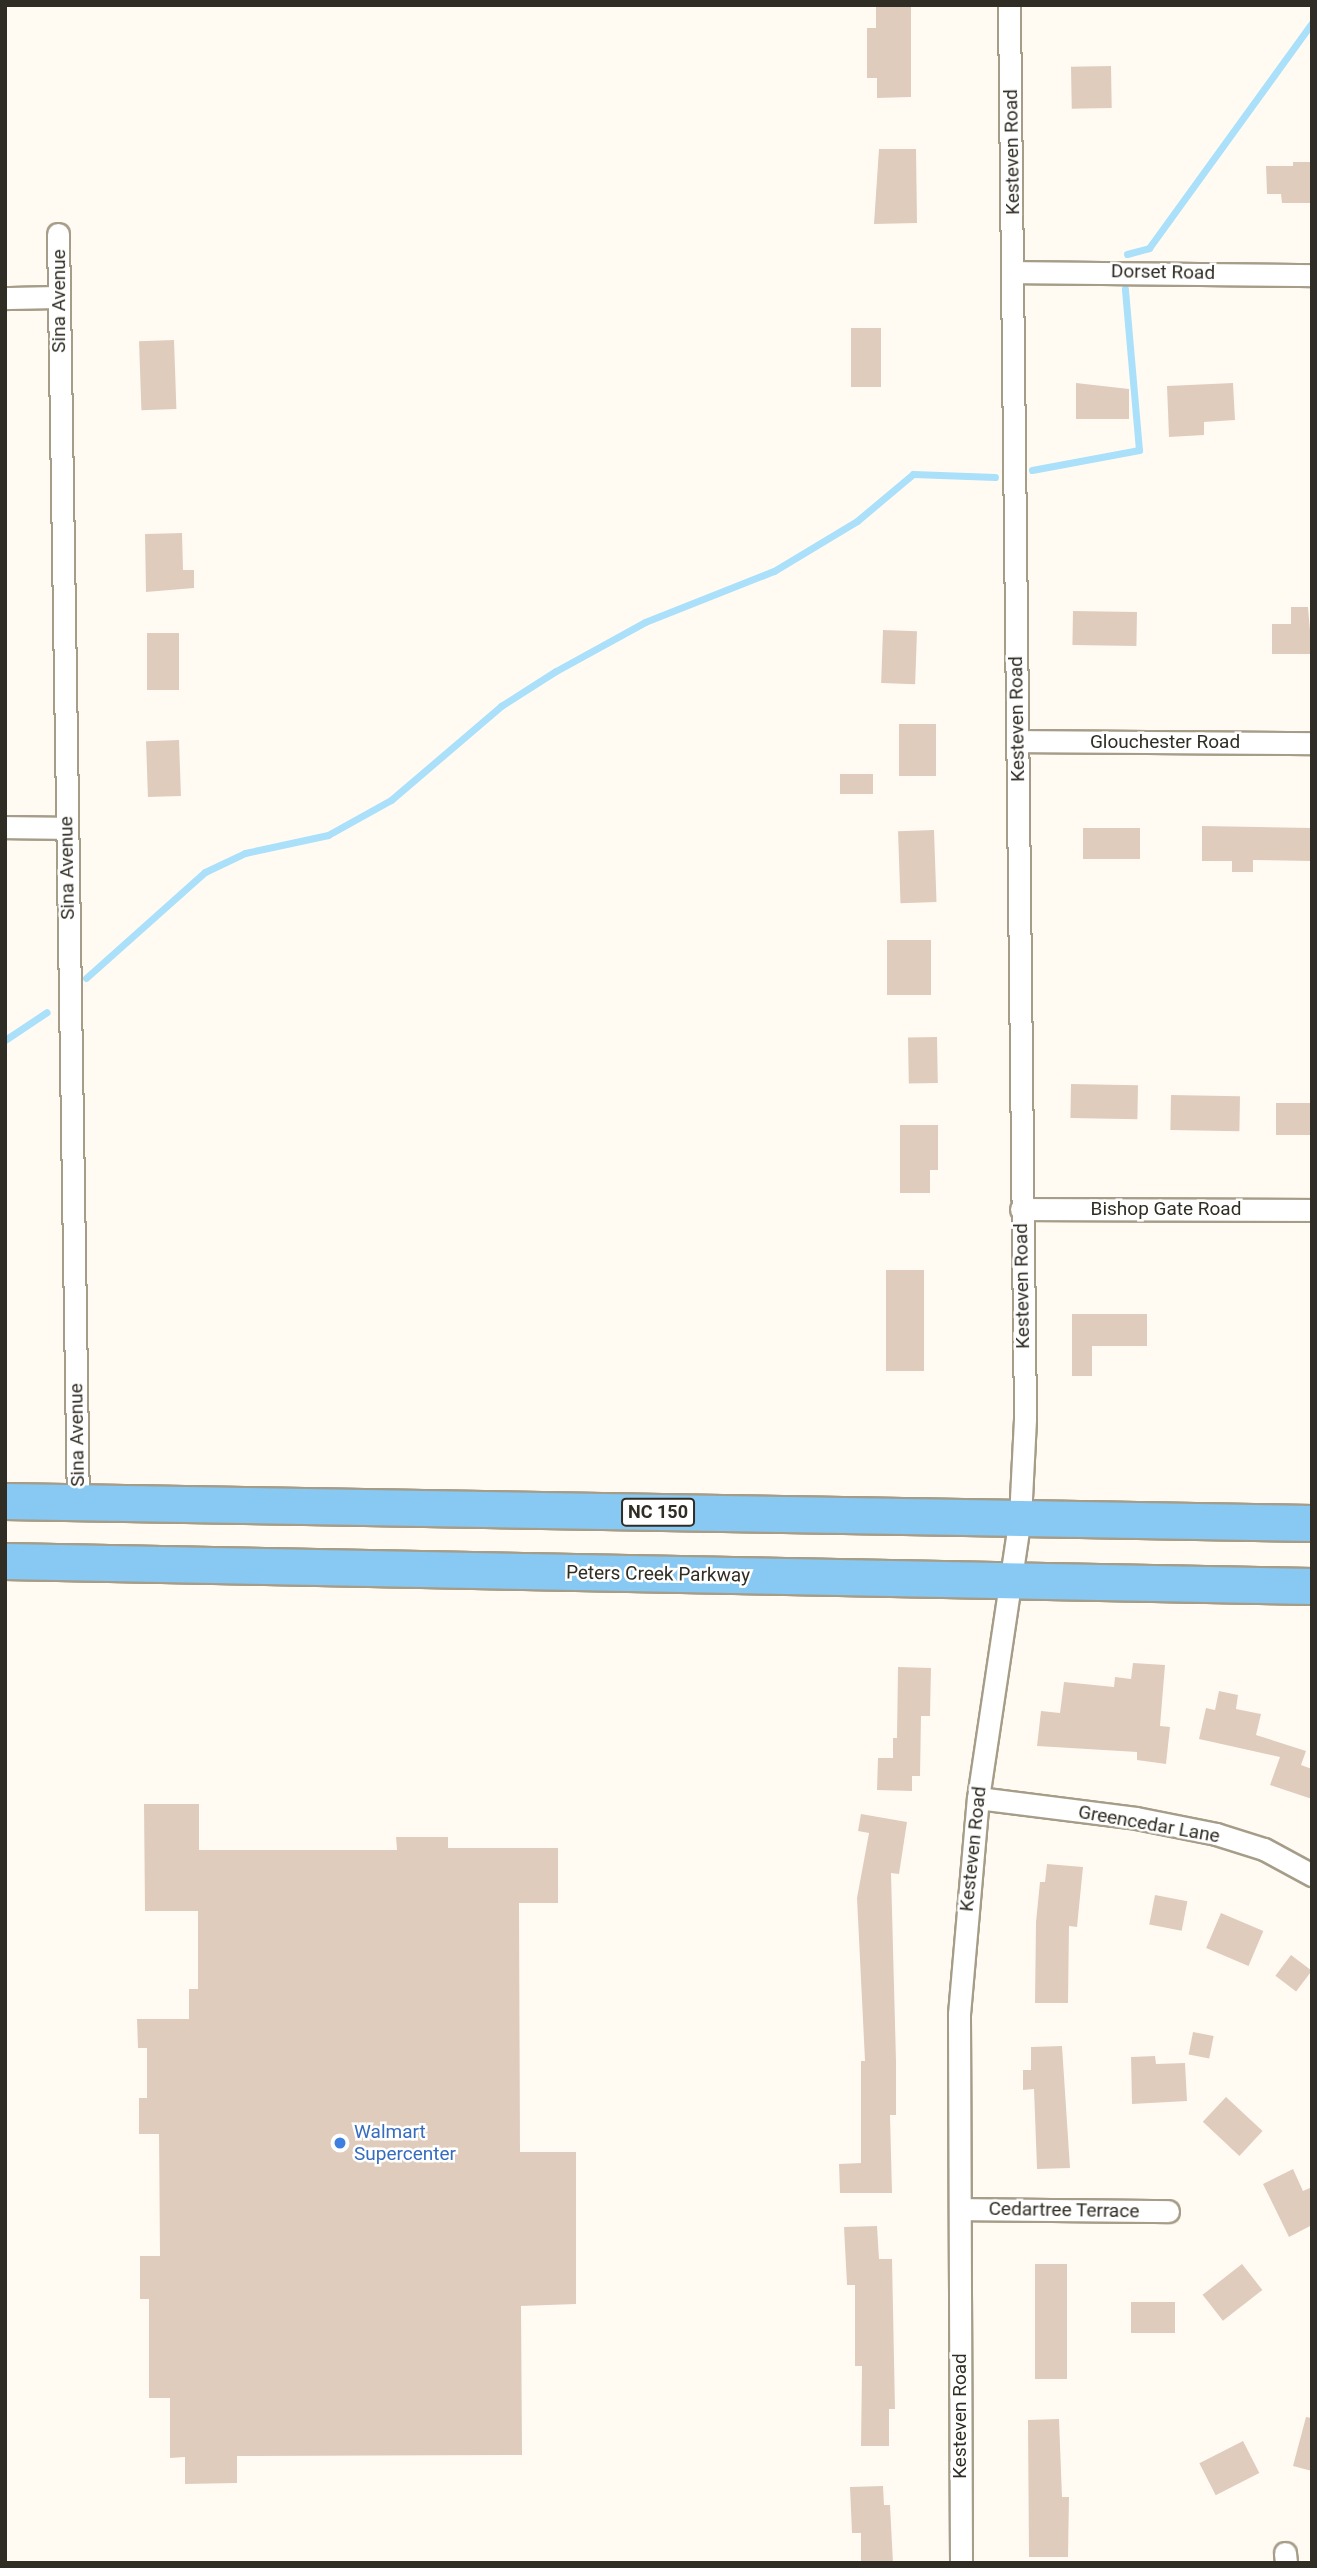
<!DOCTYPE html>
<html>
<head>
<meta charset="utf-8">
<style>
  body { margin:0 }
  #map { position:relative; width:1317px; height:2568px; overflow:hidden; background:#fffbf3; font-family:Roboto,sans-serif }
  div>[style] { position:absolute }
  [style*='--x'] { left:calc(var(--x)*1px); top:calc(var(--y)*1px); width:calc(var(--w)*1px); rotate:calc(var(--a)*1deg) }
  .stream>* { height:7px; margin:-3.5px; padding:0 3.5px; transform-origin:3.5px; border-radius:3.5px; background:#aae0fa }
  .building>* { inset:0; background:#e0ccbd; transform-origin:0 0 }
  .roads { filter:drop-shadow(2px 0 #a69d89) drop-shadow(-2px 0 #a69d89) drop-shadow(0 2px #a69d89) drop-shadow(0 -2px #a69d89) }
  .street>* { height:21px; margin:-10.5px; padding:0 10.5px; transform-origin:10.5px; border-radius:10.5px; background:#fff }
  .primary>* { height:35px; margin:-17.5px; padding:0 17.5px; transform-origin:17.5px; border-radius:17.5px; background:#88c9f4 }
  .dots>* { width:19px; height:19px; translate:-50% -50%; box-sizing:border-box; border:4px solid #fff; border-radius:50% }
  span { translate:-50% -50%; white-space:nowrap; text-align:center; line-height:1.15; -webkit-text-stroke:5px #fff; paint-order:stroke }
  .shield-label span { padding:2px 5px; background:#fff; border:2px solid; border-radius:5px; -webkit-text-stroke-width:0 }
  .shield-label { font-size:18px; color:#302d24; font-weight:700 }
  .street-label { font-size:19px; color:#302d24 }
  .shop-label { font-size:19px; color:#366cbe }
  .left { translate:0 -50%; text-align:left }
  .frame { position:absolute; inset:0; border:7px solid #302d24; pointer-events:none }
</style>
</head>
<body>
<div id="map">
  <div class="stream">
    <i style="--x:1127;--y:254;--w:23;--a:-15"></i>
    <i style="--x:1149;--y:248;--w:278;--a:-54.1"></i>
    <i style="--x:1032;--y:470;--w:109;--a:-10.6"></i>
    <i style="--x:1139;--y:450;--w:162;--a:-95"></i>
    <i style="--x:86;--y:978;--w:159;--a:-41.7"></i>
    <i style="--x:205;--y:872;--w:44;--a:-25.4"></i>
    <i style="--x:245;--y:853;--w:85;--a:-12.2"></i>
    <i style="--x:328;--y:835;--w:72;--a:-29.1"></i>
    <i style="--x:391;--y:800;--w:145;--a:-40.5"></i>
    <i style="--x:501;--y:706;--w:65;--a:-32.5"></i>
    <i style="--x:556;--y:671;--w:102;--a:-28.8"></i>
    <i style="--x:645;--y:622;--w:139;--a:-21.6"></i>
    <i style="--x:774;--y:571;--w:97;--a:-31.1"></i>
    <i style="--x:857;--y:521;--w:73;--a:-40"></i>
    <i style="--x:913;--y:474;--w:82;--a:2.1"></i>
    <i style="--x:5;--y:1040;--w:50;--a:-33.7"></i>
  </div>
  <div class="building">
    <i style="clip-path:polygon(876px 5px,911px 5px,911px 97px,877px 98px,877px 78px,867px 78px,867px 28px,876px 28px)"></i>
    <i style="left:1111px;top:66px;width:42px;height:40px;rotate:89deg"></i>
    <i style="clip-path:polygon(879px 149px,916px 149px,917px 223px,874px 224px)"></i>
    <i style="clip-path:polygon(1293px 162px,1312px 162px,1312px 203px,1282px 203px,1281px 194px,1267px 194px,1266px 166px,1293px 166px)"></i>
    <i style="left:851px;top:328px;width:30px;height:59px"></i>
    <i style="left:174px;top:340px;width:69px;height:35px;rotate:88deg"></i>
    <i style="clip-path:polygon(1076px 383px,1129px 389px,1129px 419px,1076px 419px)"></i>
    <i style="clip-path:polygon(1233px 383px,1235px 420px,1204px 422px,1204px 435px,1169px 437px,1167px 386px)"></i>
    <i style="clip-path:polygon(182px 533px,183px 570px,194px 570px,194px 588px,146px 592px,145px 534px)"></i>
    <i style="clip-path:polygon(1291px 607px,1308px 607px,1312px 654px,1272px 654px,1272px 624px,1291px 624px)"></i>
    <i style="left:1073px;top:611px;width:64px;height:34px;rotate:1deg"></i>
    <i style="left:883px;top:630px;width:34px;height:53px;rotate:2deg"></i>
    <i style="left:147px;top:633px;width:32px;height:57px"></i>
    <i style="left:899px;top:724px;width:37px;height:52px"></i>
    <i style="left:179px;top:740px;width:56px;height:33px;rotate:88deg"></i>
    <i style="left:840px;top:774px;width:33px;height:20px"></i>
    <i style="clip-path:polygon(1202px 826px,1312px 828px,1312px 861px,1253px 860px,1253px 872px,1232px 872px,1232px 861px,1202px 861px)"></i>
    <i style="left:1083px;top:828px;width:57px;height:31px"></i>
    <i style="left:934px;top:830px;width:72px;height:36px;rotate:88deg"></i>
    <i style="left:887px;top:940px;width:44px;height:55px"></i>
    <i style="left:937px;top:1037px;width:46px;height:29px;rotate:89deg"></i>
    <i style="left:1071px;top:1084px;width:67px;height:34px;rotate:1deg"></i>
    <i style="left:1171px;top:1095px;width:69px;height:35px;rotate:1deg"></i>
    <i style="left:1312px;top:1103px;width:32px;height:36px;rotate:90deg"></i>
    <i style="clip-path:polygon(900px 1125px,938px 1125px,938px 1170px,930px 1170px,930px 1193px,900px 1193px)"></i>
    <i style="left:924px;top:1270px;width:101px;height:38px;rotate:90deg"></i>
    <i style="clip-path:polygon(1072px 1314px,1147px 1314px,1147px 1346px,1092px 1346px,1092px 1376px,1072px 1376px)"></i>
    <i style="clip-path:polygon(1133px 1663px,1165px 1665px,1160px 1726px,1170px 1727px,1166px 1764px,1137px 1760px,1137px 1752px,1037px 1746px,1041px 1711px,1060px 1713px,1064px 1682px,1114px 1687px,1115px 1677px,1131px 1679px)"></i>
    <i style="clip-path:polygon(898px 1667px,931px 1668px,930px 1716px,921px 1716px,920px 1776px,912px 1776px,912px 1791px,877px 1790px,878px 1758px,893px 1758px,893px 1738px,897px 1738px)"></i>
    <i style="clip-path:polygon(1219px 1691px,1238px 1695px,1236px 1709px,1261px 1714px,1256px 1735px,1306px 1751px,1301px 1765px,1312px 1769px,1312px 1799px,1270px 1785px,1280px 1757px,1199px 1739px,1206px 1708px,1215px 1710px)"></i>
    <i style="clip-path:polygon(144px 1804px,199px 1804px,199px 1850px,397px 1850px,396px 1837px,448px 1837px,448px 1848px,558px 1848px,558px 1903px,519px 1903px,520px 2152px,576px 2152px,576px 2304px,521px 2306px,522px 2455px,237px 2456px,237px 2483px,185px 2484px,185px 2457px,170px 2458px,170px 2398px,149px 2398px,149px 2299px,140px 2299px,140px 2256px,160px 2256px,159px 2134px,139px 2134px,139px 2098px,147px 2098px,147px 2048px,138px 2048px,137px 2019px,189px 2019px,189px 1989px,198px 1989px,198px 1911px,145px 1911px)"></i>
    <i style="clip-path:polygon(861px 1814px,907px 1822px,899px 1874px,891px 1873px,896px 2061px,896px 2115px,890px 2115px,892px 2193px,840px 2193px,839px 2164px,861px 2163px,861px 2061px,865px 2061px,857px 1898px,869px 1833px,858px 1831px)"></i>
    <i style="clip-path:polygon(1047px 1864px,1083px 1867px,1077px 1927px,1069px 1926px,1068px 2003px,1035px 2003px,1036px 1922px,1040px 1882px,1045px 1882px)"></i>
    <i style="left:1155px;top:1895px;width:33px;height:30px;rotate:11deg"></i>
    <i style="left:1221px;top:1913px;width:46px;height:38px;rotate:23deg"></i>
    <i style="left:1291px;top:1955px;width:26px;height:26px;rotate:37deg"></i>
    <i style="left:1193px;top:2032px;width:21px;height:23px;rotate:11deg"></i>
    <i style="clip-path:polygon(1062px 2046px,1070px 2168px,1037px 2169px,1034px 2089px,1023px 2090px,1023px 2070px,1031px 2070px,1031px 2047px)"></i>
    <i style="clip-path:polygon(1155px 2056px,1156px 2064px,1185px 2063px,1187px 2101px,1132px 2104px,1131px 2057px)"></i>
    <i style="left:1226px;top:2097px;width:50px;height:34px;rotate:43deg"></i>
    <i style="clip-path:polygon(1293px 2169px,1303px 2191px,1312px 2187px,1312px 2225px,1289px 2237px,1263px 2184px)"></i>
    <i style="clip-path:polygon(877px 2226px,879px 2259px,892px 2259px,895px 2409px,889px 2409px,889px 2446px,861px 2446px,862px 2366px,855px 2366px,855px 2285px,847px 2285px,844px 2227px)"></i>
    <i style="left:1035px;top:2264px;width:32px;height:115px"></i>
    <i style="left:1242px;top:2264px;width:33px;height:50px;rotate:52deg"></i>
    <i style="left:1175px;top:2302px;width:31px;height:44px;rotate:90deg"></i>
    <i style="clip-path:polygon(1306px 2417px,1312px 2418px,1312px 2471px,1293px 2466px)"></i>
    <i style="clip-path:polygon(1059px 2419px,1062px 2497px,1069px 2497px,1068px 2557px,1029px 2557px,1028px 2420px)"></i>
    <i style="left:1243px;top:2441px;width:36px;height:49px;rotate:63deg"></i>
    <i style="clip-path:polygon(883px 2486px,884px 2505px,890px 2505px,893px 2563px,861px 2563px,861px 2533px,852px 2533px,850px 2487px)"></i>
  </div>
  <div class="roads">
    <div class="street">
      <i style="--x:58;--y:234;--w:1268;--a:89.1"></i>
      <i style="--x:1014;--y:272;--w:298;--a:0.6"></i>
      <i style="--x:5;--y:298;--w:53;--a:-1.1"></i>
      <i style="--x:1017;--y:741;--w:295;--a:0.4"></i>
      <i style="--x:5;--y:827;--w:61;--a:0.9"></i>
      <i style="--x:1021;--y:1209;--w:291;--a:0.2"></i>
      <i style="--x:978;--y:1798;--w:159;--a:7.2"></i>
      <i style="--x:1136;--y:1818;--w:82;--a:11.3"></i>
      <i style="--x:1216;--y:1834;--w:50;--a:17.4"></i>
      <i style="--x:1264;--y:1849;--w:55;--a:28.4"></i>
      <i style="--x:960;--y:2209;--w:208;--a:0.6"></i>
      <i style="--x:1285;--y:2553;--w:10;--a:84"></i>
      <i style="--x:961;--y:2563;--w:549;--a:-90.21"></i>
      <i style="--x:959;--y:2014;--w:217;--a:-85"></i>
      <i style="--x:978;--y:1798;--w:283;--a:-81.5"></i>
      <i style="--x:1020;--y:1518;--w:100;--a:-87.1"></i>
      <i style="--x:1025;--y:1418;--w:1413;--a:-90.65"></i>
    </div>
    <div class="primary">
      <i style="--x:5;--y:1501;--w:1307;--a:0.96"></i>
      <i style="--x:5;--y:1561;--w:1307;--a:1.1"></i>
    </div>
  </div>
  <div class="dots">
    <i style="left:340px;top:2143px;background:#3f7fe0"></i>
  </div>
  <div class="shield-label">
    <span style="left:658px;top:1512px">NC 150</span>
  </div>
  <div class="street-label">
    <span style="left:1012px;top:152px;rotate:-91deg">Kesteven Road</span>
    <span style="left:1163px;top:272px;rotate:1deg">Dorset Road</span>
    <span style="left:59px;top:301px;rotate:-90deg">Sina Avenue</span>
    <span style="left:1017px;top:719px;rotate:-91deg">Kesteven Road</span>
    <span style="left:1165px;top:742px">Glouchester Road</span>
    <span style="left:67px;top:868px;rotate:-91deg">Sina Avenue</span>
    <span style="left:1166px;top:1209px">Bishop Gate Road</span>
    <span style="left:1022px;top:1286px;rotate:-91deg">Kesteven Road</span>
    <span style="left:77px;top:1435px;rotate:-91deg">Sina Avenue</span>
    <span style="left:658px;top:1574px;rotate:1deg">Peters Creek Parkway</span>
    <span style="left:1149px;top:1824px;rotate:10deg">Greencedar Lane</span>
    <span style="left:973px;top:1849px;rotate:-84deg">Kesteven Road</span>
    <span style="left:1064px;top:2210px;rotate:1deg">Cedartree Terrace</span>
    <span style="left:960px;top:2416px;rotate:-90deg">Kesteven Road</span>
  </div>
  <div class="shop-label">
    <span class="left" style="left:354px;top:2143px">Walmart<br>Supercenter</span>
  </div>
  <div class="frame"></div>
</div>
</body>
</html>
